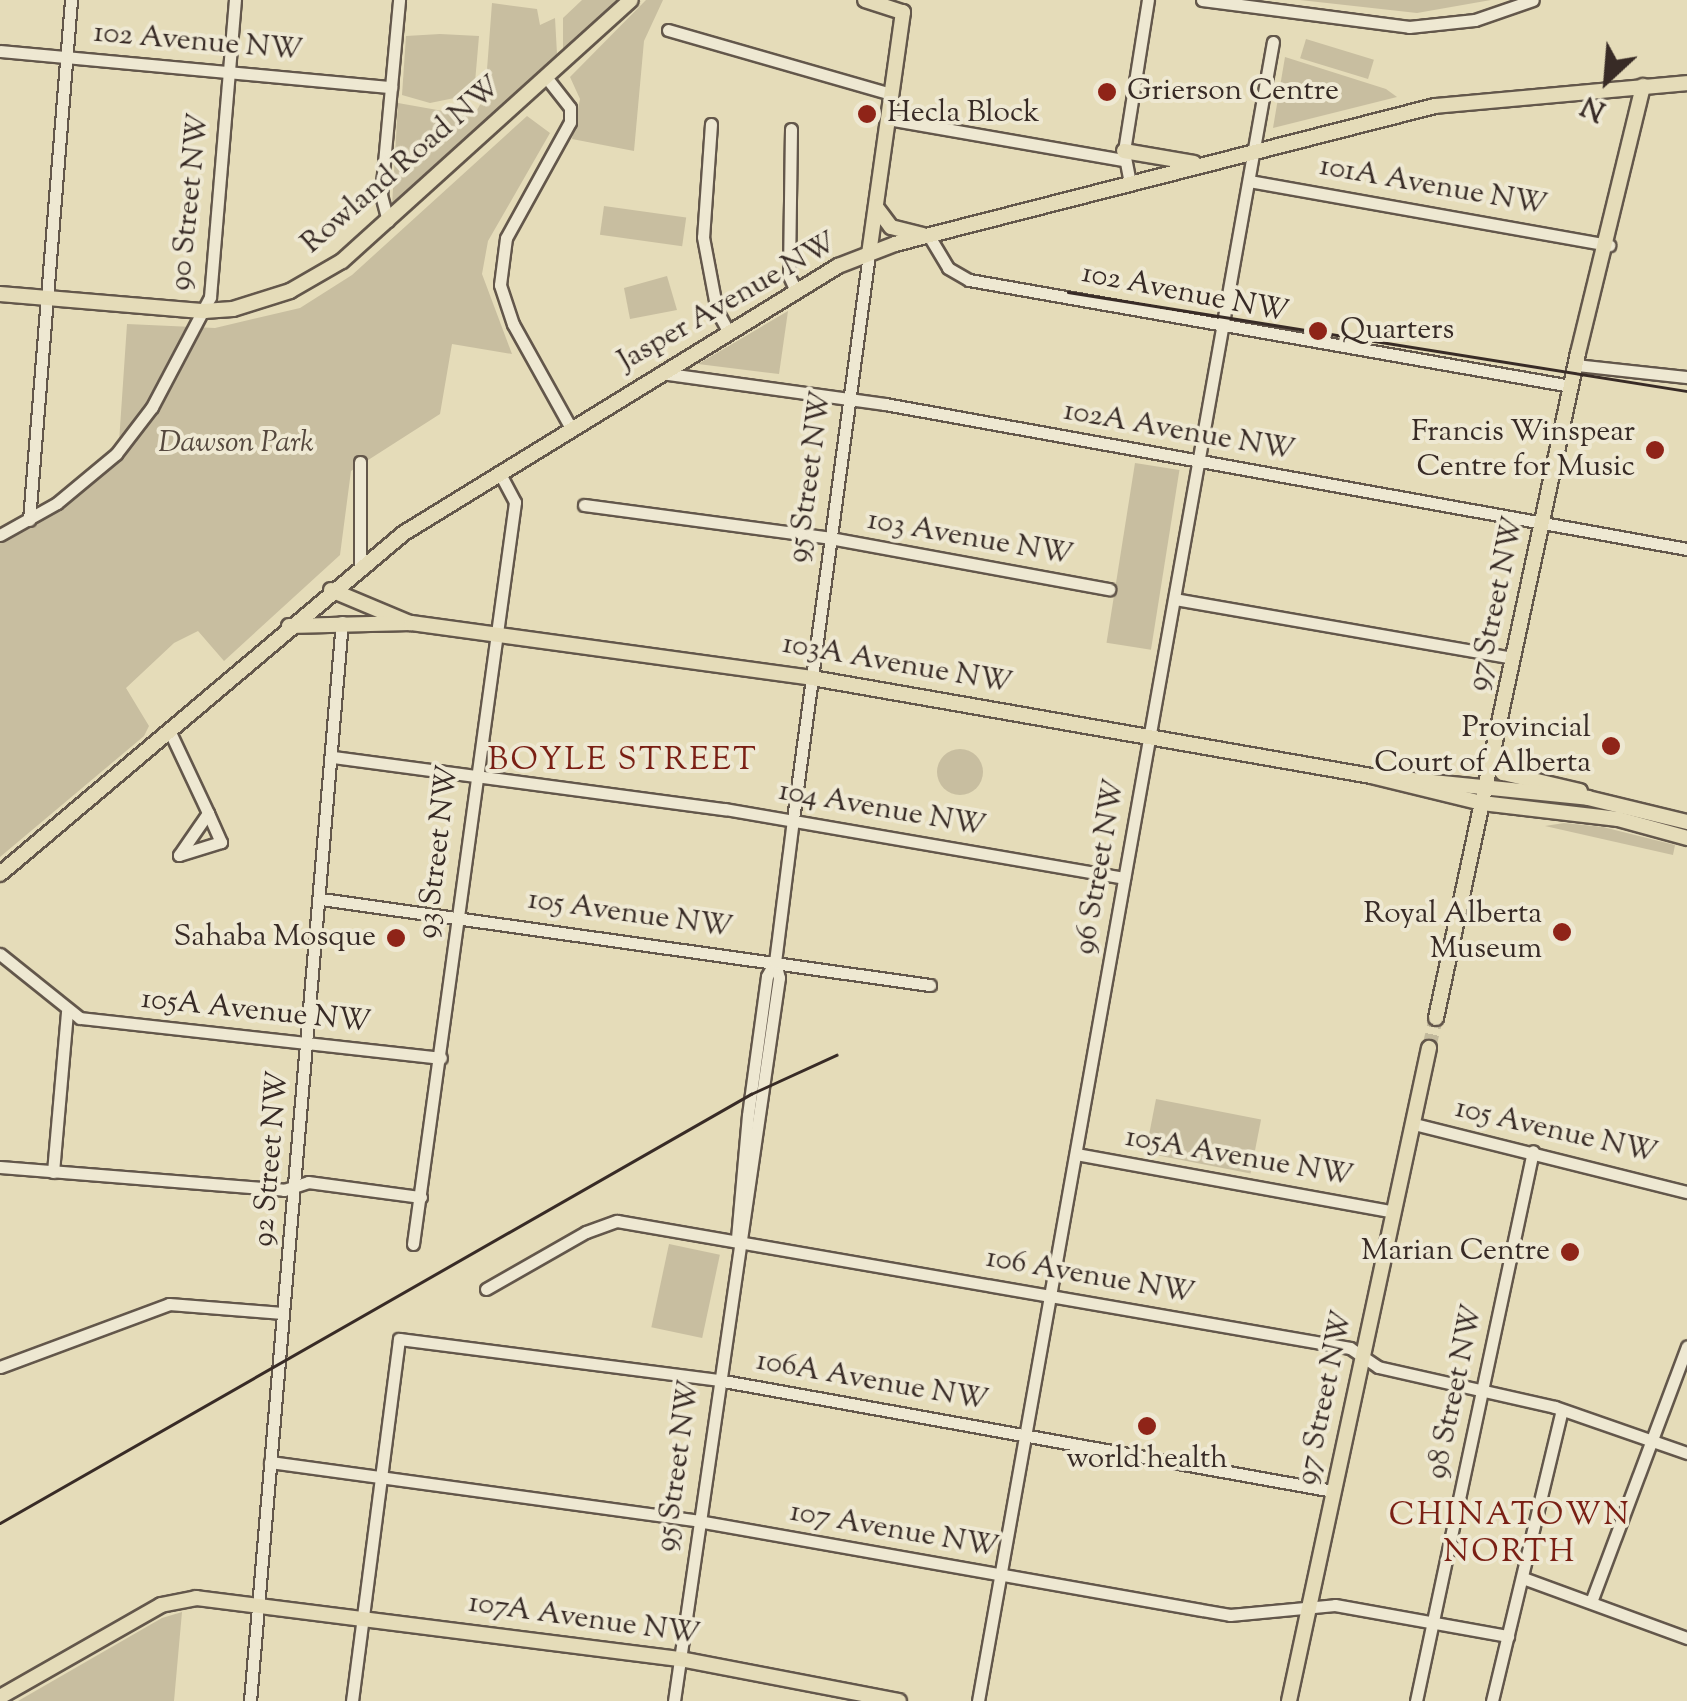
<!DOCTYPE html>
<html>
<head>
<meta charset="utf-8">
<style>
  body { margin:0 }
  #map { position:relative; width:1687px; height:1701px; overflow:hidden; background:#e5dcb9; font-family:"Sorts Mill Goudy",serif }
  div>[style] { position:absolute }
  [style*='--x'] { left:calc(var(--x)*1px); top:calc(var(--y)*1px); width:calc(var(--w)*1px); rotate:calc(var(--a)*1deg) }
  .green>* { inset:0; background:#c8bea0; transform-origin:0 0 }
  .round { border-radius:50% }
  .major-tunnel>* { height:14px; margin-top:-7px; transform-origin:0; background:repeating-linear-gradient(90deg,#c2b99c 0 14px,transparent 0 21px) }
  .roads { filter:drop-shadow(2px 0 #63574b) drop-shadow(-2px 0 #63574b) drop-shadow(0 2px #63574b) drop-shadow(0 -2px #63574b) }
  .minor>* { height:11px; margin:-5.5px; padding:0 5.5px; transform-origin:5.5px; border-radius:5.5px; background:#eee8d2 }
  .major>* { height:14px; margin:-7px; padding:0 7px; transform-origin:7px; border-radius:7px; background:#e5dcb9 }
  .tram>* { height:2.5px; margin:-1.25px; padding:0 1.25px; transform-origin:1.25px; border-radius:1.25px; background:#382b26 }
  .dots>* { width:28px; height:28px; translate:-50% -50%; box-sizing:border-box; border:5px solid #eee8d2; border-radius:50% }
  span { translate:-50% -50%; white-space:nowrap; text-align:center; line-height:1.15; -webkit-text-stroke:8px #eee8d2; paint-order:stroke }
  .street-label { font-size:30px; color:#382b26 }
  .poi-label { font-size:30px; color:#382b26 }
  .left { translate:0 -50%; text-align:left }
  .right { translate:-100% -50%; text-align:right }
  .park-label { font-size:30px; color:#55483e; font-style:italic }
  .neighbourhood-label { font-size:32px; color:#7a1f14; letter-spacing:2.5px }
  .north { position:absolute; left:1557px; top:30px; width:100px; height:100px; -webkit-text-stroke:8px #eee8d2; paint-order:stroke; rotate:206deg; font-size:28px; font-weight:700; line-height:40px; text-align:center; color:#382b26 }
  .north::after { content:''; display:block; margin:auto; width:35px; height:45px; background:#382b26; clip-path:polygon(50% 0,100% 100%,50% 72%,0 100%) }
</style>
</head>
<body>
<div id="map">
  <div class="green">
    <i style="clip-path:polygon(582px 0,621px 0,563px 52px,563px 18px)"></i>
    <i style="clip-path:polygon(646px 0,663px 0,644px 41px,634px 151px,572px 139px,580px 99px,570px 77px)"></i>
    <i style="clip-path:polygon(1300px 0,1491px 0,1417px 13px)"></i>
    <i style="clip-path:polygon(492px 3px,537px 9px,540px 25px,555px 18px,557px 54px,392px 206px,398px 103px,460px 114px,477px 110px,485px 96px)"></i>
    <i style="clip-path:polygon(440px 34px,479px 36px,474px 94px,430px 103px,402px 95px,406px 36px)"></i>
    <i style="left:1306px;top:39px;width:71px;height:20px;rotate:17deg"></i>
    <i style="clip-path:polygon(1285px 57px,1386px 89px,1397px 97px,1273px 128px)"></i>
    <i style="clip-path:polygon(527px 116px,550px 133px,488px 241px,482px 274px,512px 354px,452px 344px,440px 414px,351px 471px,340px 555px,224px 661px,198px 631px,174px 643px,126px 688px,149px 726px,144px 736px,0 857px,0 541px,94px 483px,118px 457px,127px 324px,215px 328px,300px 308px,352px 275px)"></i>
    <i style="left:604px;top:206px;width:83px;height:29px;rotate:8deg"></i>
    <i style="clip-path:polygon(667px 276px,677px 310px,630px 319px,624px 288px)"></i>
    <i style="clip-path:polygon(788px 311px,779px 374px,698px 364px)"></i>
    <i style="left:1135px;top:463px;width:45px;height:182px;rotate:9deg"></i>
    <i class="round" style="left:937px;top:749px;width:46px;height:46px"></i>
    <i style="clip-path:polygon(1564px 823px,1603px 827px,1675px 845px,1673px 855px,1545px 826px)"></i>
    <i style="left:1156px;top:1099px;width:107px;height:55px;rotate:11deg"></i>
    <i style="left:669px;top:1244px;width:52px;height:85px;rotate:12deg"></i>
    <i style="clip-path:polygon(182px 1612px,174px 1701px,18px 1701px,162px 1618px)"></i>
  </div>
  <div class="major-tunnel">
    <i style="--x:1429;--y:1048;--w:31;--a:-77"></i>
  </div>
  <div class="roads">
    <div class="minor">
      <i style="--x:1202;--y:0;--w:209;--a:7.4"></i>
      <i style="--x:1409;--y:27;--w:66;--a:-6.1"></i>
      <i style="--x:1475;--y:20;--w:61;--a:-19"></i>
      <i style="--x:668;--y:30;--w:232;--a:16"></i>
      <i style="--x:0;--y:51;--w:393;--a:5.3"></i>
      <i style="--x:546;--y:77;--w:39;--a:52"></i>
      <i style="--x:570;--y:108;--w:14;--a:90"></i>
      <i style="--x:570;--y:122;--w:132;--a:118.9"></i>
      <i style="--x:506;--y:238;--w:47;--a:97.3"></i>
      <i style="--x:500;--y:285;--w:41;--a:71.6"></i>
      <i style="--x:513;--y:324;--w:119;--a:60.9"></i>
      <i style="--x:888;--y:119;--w:240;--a:9.9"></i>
      <i style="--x:711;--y:124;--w:113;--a:94"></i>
      <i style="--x:703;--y:237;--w:75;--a:79.3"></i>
      <i style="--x:717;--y:311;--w:23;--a:61"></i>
      <i style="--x:791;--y:129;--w:147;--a:90.8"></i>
      <i style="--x:789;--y:276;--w:14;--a:65"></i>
      <i style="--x:1249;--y:181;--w:366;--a:10.1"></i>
      <i style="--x:1130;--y:183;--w:33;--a:-101"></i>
      <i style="--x:1124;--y:151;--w:153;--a:-81"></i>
      <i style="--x:388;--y:221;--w:27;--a:-105"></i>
      <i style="--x:381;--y:195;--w:196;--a:-84.7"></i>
      <i style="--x:929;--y:236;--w:37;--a:59"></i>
      <i style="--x:948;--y:268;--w:24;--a:30"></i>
      <i style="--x:969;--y:280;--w:611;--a:9.99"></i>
      <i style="--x:1576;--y:365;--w:112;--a:6.2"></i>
      <i style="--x:661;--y:373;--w:226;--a:7.9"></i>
      <i style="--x:885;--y:404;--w:815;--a:10.25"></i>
      <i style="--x:584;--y:505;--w:248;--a:7.6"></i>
      <i style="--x:830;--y:538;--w:284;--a:10.4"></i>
      <i style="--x:29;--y:520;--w:522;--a:-85.38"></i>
      <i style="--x:0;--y:535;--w:65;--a:-29.3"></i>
      <i style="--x:57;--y:503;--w:77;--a:-39.7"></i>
      <i style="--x:116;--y:454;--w:59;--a:-52.5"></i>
      <i style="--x:152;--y:407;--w:124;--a:-62.2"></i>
      <i style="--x:210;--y:297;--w:298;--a:-85.2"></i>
      <i style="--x:360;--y:567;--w:105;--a:-90"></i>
      <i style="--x:1175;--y:599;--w:343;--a:9.9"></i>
      <i style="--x:169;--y:730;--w:92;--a:64.8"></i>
      <i style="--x:208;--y:813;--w:32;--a:66"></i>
      <i style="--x:221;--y:842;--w:44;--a:162.8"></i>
      <i style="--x:179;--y:855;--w:51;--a:-55.4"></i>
      <i style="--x:333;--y:757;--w:395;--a:7.6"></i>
      <i style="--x:725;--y:809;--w:405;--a:9.8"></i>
      <i style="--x:321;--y:899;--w:615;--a:8.04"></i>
      <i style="--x:0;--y:954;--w:102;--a:38.7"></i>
      <i style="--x:80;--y:1018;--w:363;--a:6.3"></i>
      <i style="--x:1414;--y:1124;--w:281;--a:14"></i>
      <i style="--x:1076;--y:1154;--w:323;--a:10.3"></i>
      <i style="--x:0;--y:1167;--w:285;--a:4.6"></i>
      <i style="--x:284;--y:1190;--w:25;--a:-18"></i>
      <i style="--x:308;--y:1182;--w:114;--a:7.6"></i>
      <i style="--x:53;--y:1172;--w:161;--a:-85"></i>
      <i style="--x:737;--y:1238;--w:123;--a:-84.9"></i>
      <i style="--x:748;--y:1115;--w:140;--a:-82.2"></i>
      <i style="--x:767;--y:976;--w:16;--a:-60"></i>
      <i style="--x:413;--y:1244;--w:749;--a:-82.17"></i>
      <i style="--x:515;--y:502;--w:34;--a:-118"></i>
      <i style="--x:486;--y:1289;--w:115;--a:-29.7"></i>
      <i style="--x:586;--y:1232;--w:33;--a:-20"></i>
      <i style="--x:617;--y:1221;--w:744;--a:9.83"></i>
      <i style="--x:1350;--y:1348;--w:34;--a:34"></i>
      <i style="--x:1378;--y:1367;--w:181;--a:12.7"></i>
      <i style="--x:1555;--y:1407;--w:140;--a:19.2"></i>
      <i style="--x:0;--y:1367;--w:180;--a:-20.4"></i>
      <i style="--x:169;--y:1304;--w:114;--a:4.5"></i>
      <i style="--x:270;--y:1462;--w:432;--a:7.8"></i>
      <i style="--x:698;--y:1521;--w:540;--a:10.02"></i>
      <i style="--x:1230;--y:1615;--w:105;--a:-5.4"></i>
      <i style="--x:1335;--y:1605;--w:176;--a:10.2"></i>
      <i style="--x:1523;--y:1578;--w:175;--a:20.1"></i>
      <i style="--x:1591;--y:1602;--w:273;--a:-69.4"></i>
      <i style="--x:250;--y:1701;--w:1083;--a:-85.13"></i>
      <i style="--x:352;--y:1701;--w:365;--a:-82.6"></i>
      <i style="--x:399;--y:1339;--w:322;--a:7.3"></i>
      <i style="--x:718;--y:1380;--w:625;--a:10.23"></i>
      <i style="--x:674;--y:1701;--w:731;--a:-81.74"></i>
      <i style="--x:779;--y:978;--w:16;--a:-104"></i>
      <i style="--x:775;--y:962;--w:144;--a:-82.8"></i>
      <i style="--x:793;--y:819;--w:570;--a:-82.34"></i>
      <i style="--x:978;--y:1701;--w:1685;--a:-79.92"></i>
      <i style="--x:1416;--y:1701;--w:562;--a:-77.99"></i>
      <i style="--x:1492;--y:1701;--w:299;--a:-76.5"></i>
    </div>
    <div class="major">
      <i style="--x:865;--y:0;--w:40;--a:18"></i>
      <i style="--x:903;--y:12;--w:244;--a:98"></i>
      <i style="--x:1124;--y:151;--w:71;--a:9.7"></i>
      <i style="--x:876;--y:207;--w:25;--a:53"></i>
      <i style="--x:891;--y:227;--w:33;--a:14"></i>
      <i style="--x:0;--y:294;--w:205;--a:4.8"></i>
      <i style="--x:204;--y:311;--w:29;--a:-4"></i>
      <i style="--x:233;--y:309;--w:60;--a:-17.5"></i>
      <i style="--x:290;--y:291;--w:60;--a:-30"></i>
      <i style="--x:342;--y:261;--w:389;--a:-42.1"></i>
      <i style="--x:331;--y:590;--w:86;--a:22.7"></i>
      <i style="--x:289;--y:626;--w:122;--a:-1.4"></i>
      <i style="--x:411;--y:623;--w:405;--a:7.8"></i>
      <i style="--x:812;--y:678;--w:568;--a:9.94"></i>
      <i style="--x:1371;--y:776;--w:114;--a:13.7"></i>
      <i style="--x:1482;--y:803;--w:137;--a:6.7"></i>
      <i style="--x:1618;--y:819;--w:72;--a:15.4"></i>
      <i style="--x:1491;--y:760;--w:18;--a:47"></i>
      <i style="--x:1503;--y:773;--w:79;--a:13.2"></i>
      <i style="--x:1373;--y:776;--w:216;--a:5.8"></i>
      <i style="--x:1588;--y:798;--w:102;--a:13.6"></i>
      <i style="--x:0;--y:874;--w:529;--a:-40.17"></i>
      <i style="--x:404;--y:533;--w:510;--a:-31.6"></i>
      <i style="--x:838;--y:266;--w:61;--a:-21.1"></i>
      <i style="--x:895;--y:244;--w:557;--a:-14.34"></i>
      <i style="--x:1435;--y:106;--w:253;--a:-5.2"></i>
      <i style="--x:1436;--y:1018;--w:680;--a:-77.95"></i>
      <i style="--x:1578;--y:353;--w:275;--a:-76.3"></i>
      <i style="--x:0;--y:1697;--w:185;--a:-29.7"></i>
      <i style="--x:161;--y:1605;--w:36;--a:-11"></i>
      <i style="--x:196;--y:1598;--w:488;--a:7.2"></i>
      <i style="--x:680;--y:1659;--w:223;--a:10.9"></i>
      <i style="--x:1289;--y:1701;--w:668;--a:-77.9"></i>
    </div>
  </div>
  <div class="tram">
    <i style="--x:1068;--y:292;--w:627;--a:9.09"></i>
    <i style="--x:0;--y:1523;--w:865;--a:-29.74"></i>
    <i style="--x:751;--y:1094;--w:94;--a:-24.6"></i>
  </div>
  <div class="dots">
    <i style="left:1107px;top:92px;background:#8f2418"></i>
    <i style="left:867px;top:114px;background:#8f2418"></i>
    <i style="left:1318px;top:331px;background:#8f2418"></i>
    <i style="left:1655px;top:450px;background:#8f2418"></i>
    <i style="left:1611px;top:746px;background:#8f2418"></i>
    <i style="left:1562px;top:932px;background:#8f2418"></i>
    <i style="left:396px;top:938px;background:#8f2418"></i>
    <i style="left:1570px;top:1252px;background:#8f2418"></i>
    <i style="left:1147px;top:1426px;background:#8f2418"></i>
  </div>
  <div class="street-label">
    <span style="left:198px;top:43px;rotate:5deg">102 Avenue NW</span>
    <span style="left:402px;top:166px;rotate:-41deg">Rowland Road NW</span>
    <span style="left:1433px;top:187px;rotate:10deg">101A Avenue NW</span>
    <span style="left:191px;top:202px;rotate:-84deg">90 Street NW</span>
    <span style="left:1185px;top:294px;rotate:11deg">102 Avenue NW</span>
    <span style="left:728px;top:303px;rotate:-30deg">Jasper Avenue NW</span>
    <span style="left:1179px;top:432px;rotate:10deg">102A Avenue NW</span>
    <span style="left:811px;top:477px;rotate:-82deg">95 Street NW</span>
    <span style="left:970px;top:539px;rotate:10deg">103 Avenue NW</span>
    <span style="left:1497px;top:604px;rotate:-78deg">97 Street NW</span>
    <span style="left:897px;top:665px;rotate:10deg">103A Avenue NW</span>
    <span style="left:882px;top:810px;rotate:10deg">104 Avenue NW</span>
    <span style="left:439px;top:852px;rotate:-83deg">93 Street NW</span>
    <span style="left:1101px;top:867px;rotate:-80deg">96 Street NW</span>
    <span style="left:630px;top:915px;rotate:8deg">105 Avenue NW</span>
    <span style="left:256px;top:1012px;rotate:6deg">105A Avenue NW</span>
    <span style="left:1556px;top:1132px;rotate:13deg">105 Avenue NW</span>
    <span style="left:1239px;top:1158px;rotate:10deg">105A Avenue NW</span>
    <span style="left:272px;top:1159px;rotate:-85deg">92 Street NW</span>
    <span style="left:1090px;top:1277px;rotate:10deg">106 Avenue NW</span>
    <span style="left:872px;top:1382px;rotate:10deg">106A Avenue NW</span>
    <span style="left:1456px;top:1392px;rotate:-78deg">98 Street NW</span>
    <span style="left:1326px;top:1398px;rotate:-78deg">97 Street NW</span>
    <span style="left:679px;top:1466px;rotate:-82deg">95 Street NW</span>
    <span style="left:894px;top:1531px;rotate:10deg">107 Avenue NW</span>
    <span style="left:584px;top:1620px;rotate:8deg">107A Avenue NW</span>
  </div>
  <div class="poi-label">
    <span class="left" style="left:1127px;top:92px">Grierson Centre</span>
    <span class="left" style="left:887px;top:114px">Hecla Block</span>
    <span class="left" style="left:1340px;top:331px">Quarters</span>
    <span class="right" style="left:1635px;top:450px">Francis Winspear<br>Centre for Music</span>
    <span class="right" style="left:1591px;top:746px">Provincial<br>Court of Alberta</span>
    <span class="right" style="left:1542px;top:932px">Royal Alberta<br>Museum</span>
    <span class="right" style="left:376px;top:938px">Sahaba Mosque</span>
    <span class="right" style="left:1550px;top:1252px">Marian Centre</span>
    <span style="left:1147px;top:1460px">world health</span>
  </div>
  <div class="park-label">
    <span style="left:236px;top:444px">Dawson Park</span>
  </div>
  <div class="neighbourhood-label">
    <span style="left:623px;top:761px">BOYLE STREET</span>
    <span style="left:1510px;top:1535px">CHINATOWN<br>NORTH</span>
  </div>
  <div class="north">N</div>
</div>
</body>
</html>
